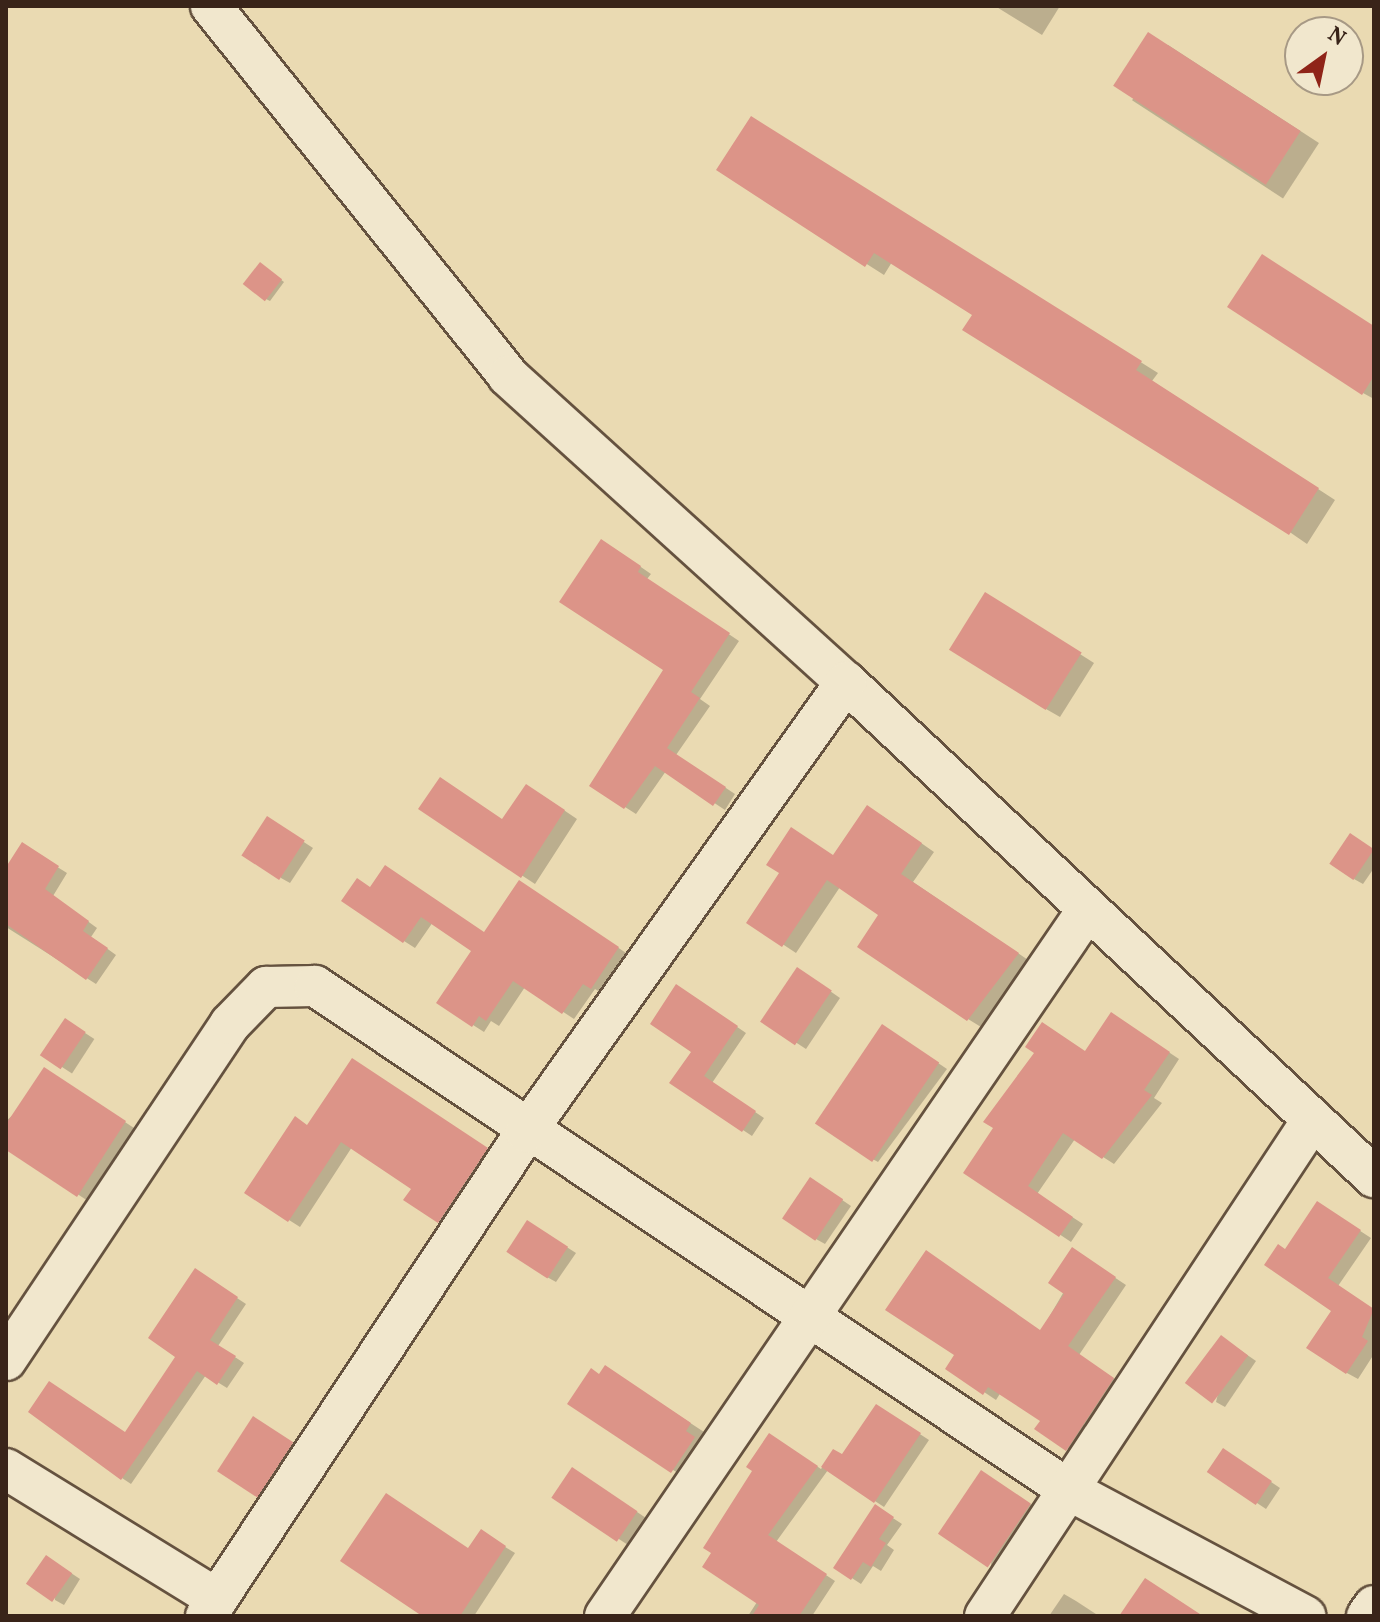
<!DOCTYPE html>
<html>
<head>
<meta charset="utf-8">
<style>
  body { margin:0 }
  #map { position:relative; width:1380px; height:1622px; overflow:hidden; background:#eadab2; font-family:Vollkorn,serif }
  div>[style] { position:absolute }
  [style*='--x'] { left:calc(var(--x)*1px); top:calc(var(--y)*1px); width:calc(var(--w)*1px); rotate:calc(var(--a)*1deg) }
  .shadow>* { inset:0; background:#0003; transform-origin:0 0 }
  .building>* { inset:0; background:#dc9488; transform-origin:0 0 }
  .roads { filter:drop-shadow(2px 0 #65523f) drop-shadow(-2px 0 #65523f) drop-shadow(0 2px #65523f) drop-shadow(0 -2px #65523f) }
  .minor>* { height:40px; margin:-20px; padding:0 20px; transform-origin:20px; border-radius:20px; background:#f1e7cd }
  span { translate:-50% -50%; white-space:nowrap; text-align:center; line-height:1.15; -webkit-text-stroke:7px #f1e7cd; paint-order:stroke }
  .frame { position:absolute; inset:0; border:8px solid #392419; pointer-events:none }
  .north { position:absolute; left:1284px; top:16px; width:80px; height:80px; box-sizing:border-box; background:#f1e7cd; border:2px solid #a79985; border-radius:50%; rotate:33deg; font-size:22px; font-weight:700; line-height:32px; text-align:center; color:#392419 }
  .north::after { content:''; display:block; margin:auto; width:28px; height:36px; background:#8f2418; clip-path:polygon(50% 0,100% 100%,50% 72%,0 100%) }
</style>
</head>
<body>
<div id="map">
  <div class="shadow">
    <i style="clip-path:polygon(995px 6px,1060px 6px,1042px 35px)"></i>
    <i style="left:1168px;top:45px;width:180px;height:66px;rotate:33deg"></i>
    <i style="clip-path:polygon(769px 129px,1158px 373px,1152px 381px,1335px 500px,1307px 544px,974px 314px,892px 262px,884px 275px,719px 170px)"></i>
    <i style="clip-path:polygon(264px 267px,284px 282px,270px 301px,266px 299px)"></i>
    <i style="clip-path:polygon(1374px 327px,1374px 399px,1363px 393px)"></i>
    <i style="clip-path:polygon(612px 547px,651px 574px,647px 579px,739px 641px,700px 699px,710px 706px,676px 755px,735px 794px,725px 810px,666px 771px,636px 814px,592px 786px,666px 669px)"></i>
    <i style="clip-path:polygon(1000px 603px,1094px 663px,1060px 717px,1046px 709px)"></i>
    <i style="clip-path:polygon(540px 794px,577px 819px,535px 884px,421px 809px,504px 821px)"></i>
    <i style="clip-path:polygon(881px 815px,934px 852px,913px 882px,1031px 962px,981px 1027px,968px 1019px,881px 914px,840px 887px,796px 953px,749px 922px,840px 862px)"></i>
    <i style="clip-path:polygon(276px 824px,313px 848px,290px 883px,281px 878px)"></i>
    <i style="clip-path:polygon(1360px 841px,1374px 851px,1374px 868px,1363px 884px,1354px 879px)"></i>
    <i style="clip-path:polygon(22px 845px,67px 873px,53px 896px,97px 928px,91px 937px,116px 955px,96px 984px,6px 927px,6px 871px)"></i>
    <i style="clip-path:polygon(371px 889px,485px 933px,531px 889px,629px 955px,603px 994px,595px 989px,574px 1019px,525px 987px,499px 1026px,491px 1021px,484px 1032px,473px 1025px,474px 950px,433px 922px,415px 948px,404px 941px)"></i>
    <i style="clip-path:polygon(807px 975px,840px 998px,806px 1049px,763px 1021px)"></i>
    <i style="clip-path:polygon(686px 992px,746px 1033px,712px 1083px,764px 1118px,752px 1136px,672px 1083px,694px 1051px)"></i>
    <i style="left:65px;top:1020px;width:35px;height:41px;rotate:33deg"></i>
    <i style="clip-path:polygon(1122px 1021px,1179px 1059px,1154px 1098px,1162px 1103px,1114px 1164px,1075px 1139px,1037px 1194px,1083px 1224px,1071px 1242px,966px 1172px)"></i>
    <i style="clip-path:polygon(892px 1032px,947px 1069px,878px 1162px,869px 1157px)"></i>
    <i style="clip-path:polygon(363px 1067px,498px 1156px,450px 1228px,406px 1199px,413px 1188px,352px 1147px,300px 1227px,289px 1220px,308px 1127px)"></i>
    <i style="clip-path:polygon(57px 1077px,137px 1130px,91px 1203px,6px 1147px,6px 1121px)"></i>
    <i style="clip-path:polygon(820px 1185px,851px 1206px,825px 1244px,816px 1239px)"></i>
    <i style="clip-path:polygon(1328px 1210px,1371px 1238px,1338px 1286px,1374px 1310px,1374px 1354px,1358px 1379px,1347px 1373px,1334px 1310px,1286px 1251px)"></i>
    <i style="clip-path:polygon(537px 1228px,576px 1253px,556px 1282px,547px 1277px)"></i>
    <i style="clip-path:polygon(1084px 1257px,1126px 1285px,1079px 1355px,1125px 1386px,1079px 1456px,1037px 1429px,1043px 1420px,1001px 1392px,996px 1400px,948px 1368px,1041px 1331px)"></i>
    <i style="clip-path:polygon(204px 1276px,246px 1304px,218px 1346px,244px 1363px,227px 1388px,206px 1375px,131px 1484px,122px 1478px,178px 1356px)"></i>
    <i style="clip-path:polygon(1230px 1343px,1256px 1361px,1225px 1407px,1216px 1402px)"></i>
    <i style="clip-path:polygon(600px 1376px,619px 1376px,704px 1432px,699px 1440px,708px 1447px,687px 1479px,570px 1403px)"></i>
    <i style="clip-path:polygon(886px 1412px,929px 1440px,884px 1507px,828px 1470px,776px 1542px,835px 1581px,812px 1616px,748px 1616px,757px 1602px,779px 1441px,821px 1469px,834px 1451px,843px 1457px)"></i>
    <i style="clip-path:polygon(262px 1424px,301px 1449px,267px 1501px,258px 1496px)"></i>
    <i style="clip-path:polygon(1232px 1455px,1280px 1488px,1266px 1509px,1209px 1471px)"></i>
    <i style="clip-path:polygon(582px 1475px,646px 1518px,628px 1545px,555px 1497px)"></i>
    <i style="clip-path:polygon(996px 1481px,1045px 1514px,1005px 1574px,991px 1566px)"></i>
    <i style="clip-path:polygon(876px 1507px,902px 1524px,887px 1545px,894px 1550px,881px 1571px,873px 1566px,861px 1584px,835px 1567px)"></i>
    <i style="clip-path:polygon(491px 1538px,515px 1553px,474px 1616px,421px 1616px,469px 1550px)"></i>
    <i style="clip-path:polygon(56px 1563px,80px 1579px,64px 1605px,55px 1600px)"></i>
    <i style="clip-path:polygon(1064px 1594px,1076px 1601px,1099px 1616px,1049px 1616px)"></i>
  </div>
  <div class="building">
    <i style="left:1148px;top:32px;width:182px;height:64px;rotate:33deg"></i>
    <i style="clip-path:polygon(751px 116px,1142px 361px,1136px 370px,1319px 488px,1289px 535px,962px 330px,972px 315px,874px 253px,865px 267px,716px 170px)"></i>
    <i style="clip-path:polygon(1262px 254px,1374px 326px,1374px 376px,1362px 395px,1227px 307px)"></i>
    <i style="left:260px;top:262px;width:28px;height:28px;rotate:38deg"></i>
    <i style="clip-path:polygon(601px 539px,641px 566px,638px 572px,730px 633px,691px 692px,700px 698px,667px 748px,726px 787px,713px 806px,655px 766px,624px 809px,589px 786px,663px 670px,559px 602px)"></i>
    <i style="left:985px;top:592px;width:114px;height:68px;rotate:32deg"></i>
    <i style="clip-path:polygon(440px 777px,502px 819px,526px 784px,565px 810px,521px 878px,418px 809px)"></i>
    <i style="clip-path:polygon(867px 805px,922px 843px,901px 874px,1019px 953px,967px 1021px,857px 947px,878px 915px,827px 880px,782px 947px,746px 923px,779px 873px,766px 865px,791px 827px,833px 855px)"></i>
    <i style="left:267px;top:816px;width:45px;height:47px;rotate:33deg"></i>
    <i style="left:1350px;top:833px;width:29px;height:37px;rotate:34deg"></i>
    <i style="clip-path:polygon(22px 842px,59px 866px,45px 889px,89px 921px,83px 931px,108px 948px,86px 980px,6px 924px,6px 867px)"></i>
    <i style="clip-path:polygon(385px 865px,484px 932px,519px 880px,619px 947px,591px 989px,583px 984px,562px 1014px,513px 981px,486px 1021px,479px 1016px,472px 1027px,436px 1003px,471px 951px,421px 917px,403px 943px,341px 901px,357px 878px,370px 887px)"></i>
    <i style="left:797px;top:967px;width:42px;height:66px;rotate:34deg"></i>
    <i style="clip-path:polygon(676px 984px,738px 1026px,704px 1076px,756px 1111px,742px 1132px,669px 1083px,691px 1052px,650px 1024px)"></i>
    <i style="clip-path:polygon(1111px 1012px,1170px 1052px,1144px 1090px,1152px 1095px,1102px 1159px,1063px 1133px,1028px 1186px,1073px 1217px,1059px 1237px,963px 1173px,993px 1128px,983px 1122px,1034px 1053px,1025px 1047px,1042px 1022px,1085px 1051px)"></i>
    <i style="left:65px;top:1018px;width:25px;height:45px;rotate:34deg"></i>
    <i style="left:882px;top:1024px;width:69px;height:120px;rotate:34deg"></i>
    <i style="clip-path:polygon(352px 1058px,488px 1148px,438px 1223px,403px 1200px,411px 1189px,341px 1142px,288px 1222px,244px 1193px,295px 1116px,307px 1125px)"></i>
    <i style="clip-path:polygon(44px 1067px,126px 1121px,77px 1197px,6px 1150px,6px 1124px)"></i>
    <i style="left:810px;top:1177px;width:40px;height:50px;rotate:34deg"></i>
    <i style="clip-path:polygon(1317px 1201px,1361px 1230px,1328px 1278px,1374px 1309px,1362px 1337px,1368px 1341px,1346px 1374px,1306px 1348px,1331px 1311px,1264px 1265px,1278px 1244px,1285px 1249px)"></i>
    <i style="left:527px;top:1220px;width:49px;height:38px;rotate:33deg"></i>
    <i style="clip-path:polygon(1072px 1247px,1116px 1277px,1068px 1346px,1114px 1378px,1066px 1451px,1034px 1429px,1040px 1421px,988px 1387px,983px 1395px,945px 1369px,954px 1355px,885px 1310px,926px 1250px,1040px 1330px,1064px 1294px,1048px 1283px)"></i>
    <i style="clip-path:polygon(195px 1268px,238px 1297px,210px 1340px,236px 1356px,217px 1385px,197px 1371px,121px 1480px,28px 1412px,49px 1381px,125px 1432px,175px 1357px,148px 1338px)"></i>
    <i style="left:1221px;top:1335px;width:34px;height:60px;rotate:37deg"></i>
    <i style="clip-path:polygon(605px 1365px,691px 1423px,686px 1431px,695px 1437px,671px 1473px,567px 1404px,591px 1368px,599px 1374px)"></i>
    <i style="clip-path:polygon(876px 1404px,921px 1433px,874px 1503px,821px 1467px,833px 1449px,842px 1454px)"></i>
    <i style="left:253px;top:1416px;width:48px;height:66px;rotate:33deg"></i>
    <i style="clip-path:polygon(769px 1433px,818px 1466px,768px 1535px,827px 1574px,799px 1616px,752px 1616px,759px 1605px,702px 1567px,711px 1553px,703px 1548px,752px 1471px,746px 1467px)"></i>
    <i style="left:1223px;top:1448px;width:59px;height:29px;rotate:34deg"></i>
    <i style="left:572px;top:1467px;width:79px;height:37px;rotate:34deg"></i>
    <i style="left:981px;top:1470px;width:60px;height:77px;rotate:34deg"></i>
    <i style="clip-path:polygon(386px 1493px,468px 1548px,481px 1529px,506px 1546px,460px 1616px,422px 1616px,340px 1561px)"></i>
    <i style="clip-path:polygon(875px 1504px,894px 1517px,879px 1539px,886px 1543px,871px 1567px,863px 1562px,851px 1580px,833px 1568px)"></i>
    <i style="left:46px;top:1555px;width:32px;height:35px;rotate:35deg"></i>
    <i style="clip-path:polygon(1145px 1578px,1203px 1616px,1119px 1616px)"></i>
  </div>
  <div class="roads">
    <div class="minor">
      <i style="--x:211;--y:6;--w:474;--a:51.2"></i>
      <i style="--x:508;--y:376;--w:456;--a:42.2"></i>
      <i style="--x:846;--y:682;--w:724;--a:43.15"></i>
      <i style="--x:6;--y:1360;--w:404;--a:-56.3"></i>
      <i style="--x:230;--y:1024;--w:52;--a:-45.8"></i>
      <i style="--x:266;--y:987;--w:49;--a:-1.2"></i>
      <i style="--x:315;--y:986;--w:907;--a:33.76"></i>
      <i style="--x:1069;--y:1490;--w:268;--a:28.1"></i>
      <i style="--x:6;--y:1469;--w:248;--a:31.6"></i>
      <i style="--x:206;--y:1616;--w:580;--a:-56.53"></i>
      <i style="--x:526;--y:1132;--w:552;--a:-54.58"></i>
      <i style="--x:605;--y:1616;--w:856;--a:-55.66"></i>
      <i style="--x:985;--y:1616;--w:595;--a:-56.58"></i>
      <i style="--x:1367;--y:1616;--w:12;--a:-55"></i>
    </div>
  </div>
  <div class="frame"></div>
  <div class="north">N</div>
</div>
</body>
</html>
